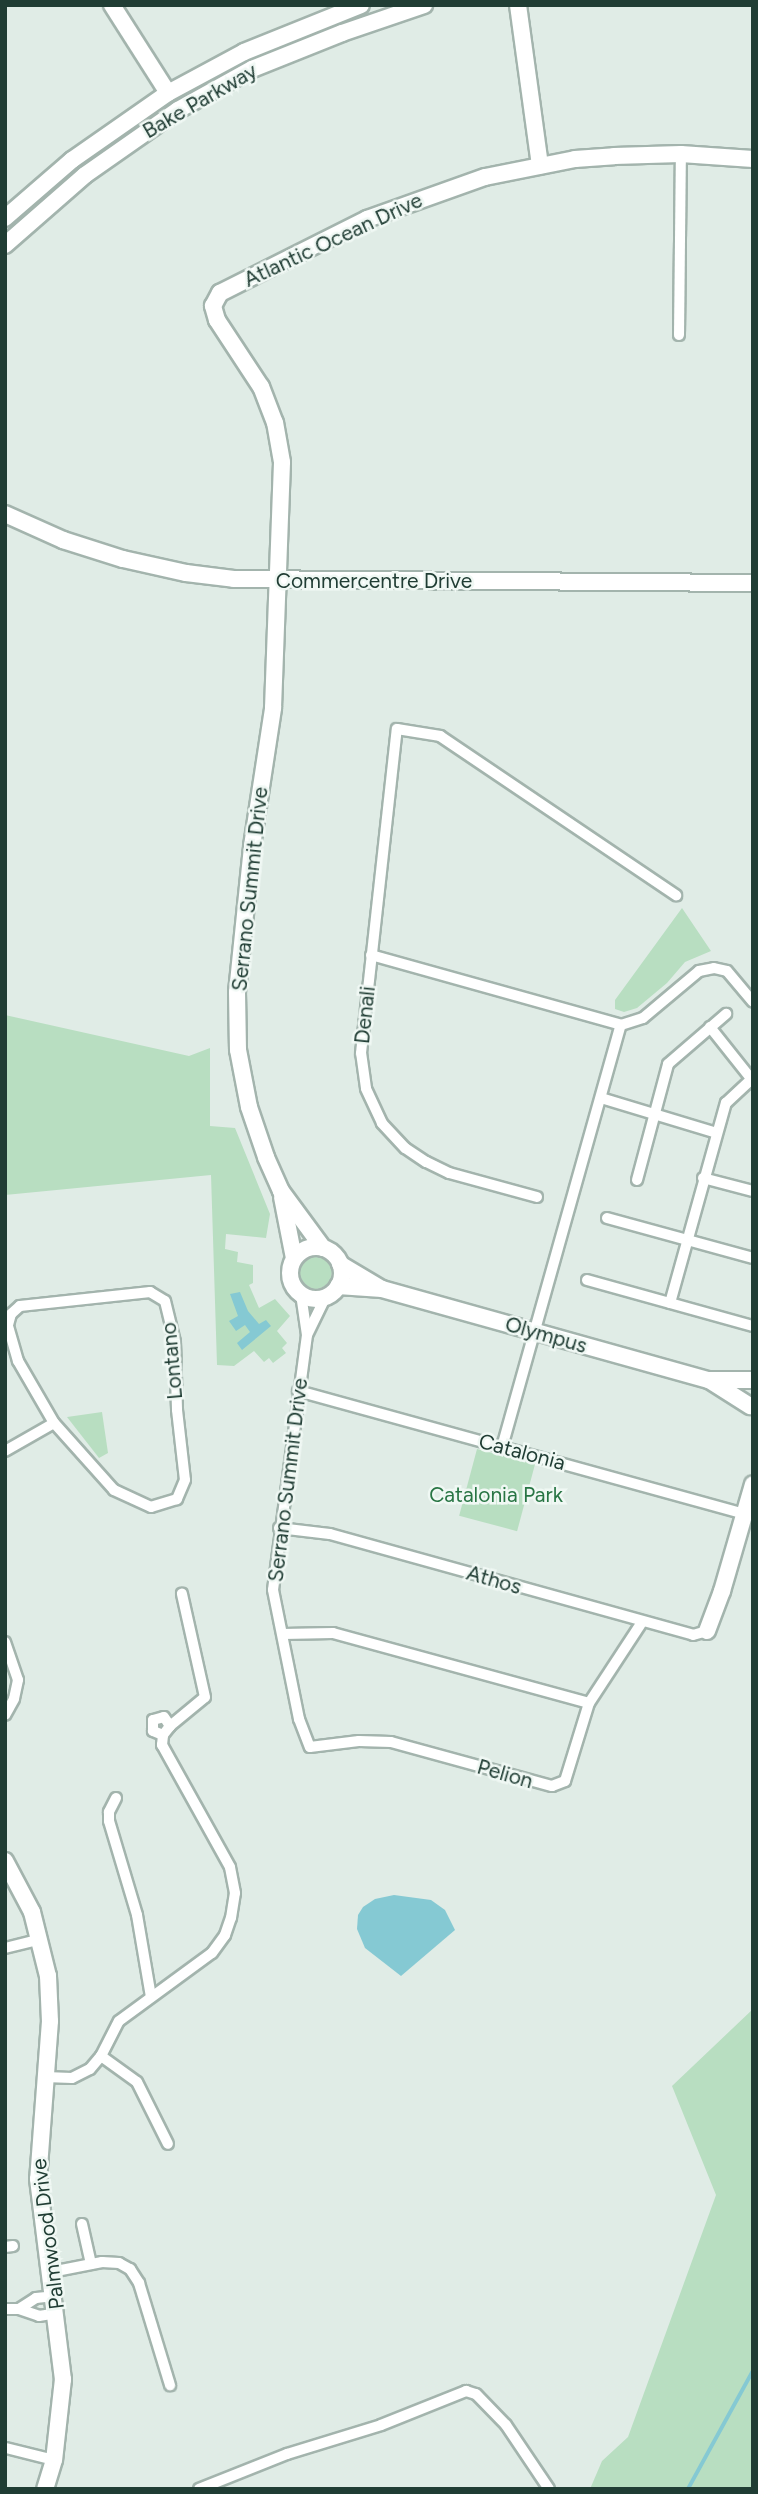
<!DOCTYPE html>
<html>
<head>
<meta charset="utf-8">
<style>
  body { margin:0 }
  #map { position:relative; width:758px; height:2494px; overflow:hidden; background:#e0ece6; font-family:Figtree,sans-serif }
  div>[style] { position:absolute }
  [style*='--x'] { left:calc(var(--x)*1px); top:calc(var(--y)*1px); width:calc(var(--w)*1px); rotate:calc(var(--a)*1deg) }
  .green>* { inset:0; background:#b8dec1; transform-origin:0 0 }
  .round { border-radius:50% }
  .water>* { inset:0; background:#85c9d3 }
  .stream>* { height:3.5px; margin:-1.75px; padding:0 1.75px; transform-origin:1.75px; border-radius:1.75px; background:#85c9d3 }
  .roads { filter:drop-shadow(2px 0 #a3b4ad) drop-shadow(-2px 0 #a3b4ad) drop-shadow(0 2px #a3b4ad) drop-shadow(0 -2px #a3b4ad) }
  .street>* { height:10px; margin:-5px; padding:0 5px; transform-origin:5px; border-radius:5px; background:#fff }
  .secondary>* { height:16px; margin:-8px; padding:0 8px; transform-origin:8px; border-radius:8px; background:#fff }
  .secondary>.ring { margin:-8px; padding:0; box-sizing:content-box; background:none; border:16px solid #fff; border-radius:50% }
  span { translate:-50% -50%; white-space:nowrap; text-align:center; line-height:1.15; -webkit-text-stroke:5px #f0f8f4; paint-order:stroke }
  .street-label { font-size:21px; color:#203d34 }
  .park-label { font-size:21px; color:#287544 }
  .frame { position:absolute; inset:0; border:7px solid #203d34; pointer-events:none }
</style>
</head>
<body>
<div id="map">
  <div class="green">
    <i style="clip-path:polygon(682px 908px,711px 951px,685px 962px,667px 983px,637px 1008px,624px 1012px,615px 1009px,615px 1000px)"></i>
    <i style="clip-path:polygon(5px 1015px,189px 1056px,210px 1048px,210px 1126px,235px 1128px,270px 1214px,266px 1238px,226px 1234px,225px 1249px,238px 1252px,237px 1262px,253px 1265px,253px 1283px,249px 1285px,259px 1308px,275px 1299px,290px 1316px,277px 1331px,287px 1343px,282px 1348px,286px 1353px,273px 1363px,269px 1358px,264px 1362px,254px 1351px,234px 1366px,217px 1365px,211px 1175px,5px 1195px)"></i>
    <i class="round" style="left:298px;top:1255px;width:34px;height:34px"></i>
    <i style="clip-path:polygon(102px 1412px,108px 1453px,99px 1458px,67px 1417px)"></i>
    <i style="left:477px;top:1449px;width:60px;height:69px;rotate:15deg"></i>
    <i style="clip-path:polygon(753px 2009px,753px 2489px,590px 2489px,602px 2461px,628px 2437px,716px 2195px,672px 2086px)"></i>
  </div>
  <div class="water">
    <i style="clip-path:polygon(240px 1292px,248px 1311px,259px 1324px,266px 1320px,271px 1326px,242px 1350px,237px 1343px,250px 1332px,245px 1325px,236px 1331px,229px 1321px,238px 1316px,230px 1294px)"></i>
    <i style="clip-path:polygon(394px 1895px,431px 1900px,445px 1910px,455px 1930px,401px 1976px,365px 1948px,357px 1929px,358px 1915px,363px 1907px,375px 1899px)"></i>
  </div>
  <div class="stream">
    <i style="--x:688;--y:2489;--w:135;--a:-61.2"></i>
  </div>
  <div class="roads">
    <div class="street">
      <i style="--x:679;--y:335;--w:181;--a:-89.4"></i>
      <i style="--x:371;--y:955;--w:260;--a:15.6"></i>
      <i style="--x:621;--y:1025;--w:23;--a:-18"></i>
      <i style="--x:643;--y:1018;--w:73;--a:-40"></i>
      <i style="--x:699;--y:971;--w:15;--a:-11"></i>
      <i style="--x:714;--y:968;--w:13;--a:13"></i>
      <i style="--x:727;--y:971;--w:40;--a:50"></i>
      <i style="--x:710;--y:1027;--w:69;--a:51.5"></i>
      <i style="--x:601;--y:1098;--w:121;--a:16.8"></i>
      <i style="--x:703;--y:1178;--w:52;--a:14.6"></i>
      <i style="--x:637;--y:1180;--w:120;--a:-75"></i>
      <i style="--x:668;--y:1064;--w:77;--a:-40.8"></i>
      <i style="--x:537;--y:1197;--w:91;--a:-164.7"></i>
      <i style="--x:449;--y:1173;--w:25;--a:-154"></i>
      <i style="--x:426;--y:1162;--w:25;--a:-146"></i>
      <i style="--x:405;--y:1148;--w:34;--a:-133"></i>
      <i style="--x:382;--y:1123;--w:38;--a:-115"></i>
      <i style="--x:366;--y:1088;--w:35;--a:-98"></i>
      <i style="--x:361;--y:1053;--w:326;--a:-83.7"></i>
      <i style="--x:397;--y:729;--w:44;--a:9.2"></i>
      <i style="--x:440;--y:736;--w:285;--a:34"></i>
      <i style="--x:607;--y:1218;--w:151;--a:15.3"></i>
      <i style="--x:587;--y:1280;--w:172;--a:15.5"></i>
      <i style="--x:150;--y:1292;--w:17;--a:31"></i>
      <i style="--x:165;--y:1301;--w:42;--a:76.3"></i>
      <i style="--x:175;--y:1342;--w:68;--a:88.3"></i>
      <i style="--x:177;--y:1410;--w:70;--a:83.5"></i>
      <i style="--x:185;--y:1480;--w:21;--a:113"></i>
      <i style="--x:177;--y:1499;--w:27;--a:163"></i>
      <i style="--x:151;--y:1507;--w:41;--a:-155.3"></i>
      <i style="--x:114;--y:1490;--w:90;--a:-131.8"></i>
      <i style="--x:54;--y:1423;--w:72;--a:-120.1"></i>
      <i style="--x:18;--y:1361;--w:37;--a:-106"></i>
      <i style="--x:8;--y:1325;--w:11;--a:-75"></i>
      <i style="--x:11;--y:1314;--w:12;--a:-42"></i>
      <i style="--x:20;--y:1306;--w:131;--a:-6.1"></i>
      <i style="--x:301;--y:1294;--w:41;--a:81.7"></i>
      <i style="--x:307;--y:1335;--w:257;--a:97.6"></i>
      <i style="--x:273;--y:1590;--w:132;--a:78.6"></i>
      <i style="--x:299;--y:1719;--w:30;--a:69"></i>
      <i style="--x:310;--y:1747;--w:49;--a:-7"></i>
      <i style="--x:359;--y:1741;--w:32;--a:2"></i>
      <i style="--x:391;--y:1742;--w:167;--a:15.3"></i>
      <i style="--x:552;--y:1786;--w:14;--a:-21"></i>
      <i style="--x:565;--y:1781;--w:82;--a:-72.9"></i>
      <i style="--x:589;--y:1703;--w:97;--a:-56.8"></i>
      <i style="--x:670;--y:1303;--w:208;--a:-74.4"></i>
      <i style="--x:726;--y:1103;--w:37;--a:-43"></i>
      <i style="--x:307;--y:1335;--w:43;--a:-64"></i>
      <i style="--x:298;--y:1391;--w:464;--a:15.4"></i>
      <i style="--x:502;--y:1447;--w:438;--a:-74.3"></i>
      <i style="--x:5;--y:1451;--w:56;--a:-29.7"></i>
      <i style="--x:279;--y:1528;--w:51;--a:6.7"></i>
      <i style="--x:330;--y:1534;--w:377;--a:15.5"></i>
      <i style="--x:693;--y:1635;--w:15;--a:-16"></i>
      <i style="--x:283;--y:1634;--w:50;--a:-1.1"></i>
      <i style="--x:333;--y:1633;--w:265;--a:15.3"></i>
      <i style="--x:5;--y:1642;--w:40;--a:71.1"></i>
      <i style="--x:18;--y:1680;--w:19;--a:102"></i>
      <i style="--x:14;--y:1699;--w:18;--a:119"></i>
      <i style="--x:163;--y:1735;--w:11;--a:-158"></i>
      <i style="--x:153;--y:1731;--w:11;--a:-90"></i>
      <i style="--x:153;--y:1720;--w:11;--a:-15"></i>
      <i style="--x:164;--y:1717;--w:11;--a:56"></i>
      <i style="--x:116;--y:1798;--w:16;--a:117"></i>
      <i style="--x:109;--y:1812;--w:9;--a:90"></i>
      <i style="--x:109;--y:1821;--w:98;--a:73.4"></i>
      <i style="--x:137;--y:1915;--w:83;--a:80.3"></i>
      <i style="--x:5;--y:1948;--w:37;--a:-14"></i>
      <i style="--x:101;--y:2056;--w:44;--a:35.8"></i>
      <i style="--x:137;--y:2082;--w:69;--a:63.4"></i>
      <i style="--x:45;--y:2077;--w:27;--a:2"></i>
      <i style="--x:72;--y:2078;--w:20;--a:-27"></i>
      <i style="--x:90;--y:2069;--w:17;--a:-50"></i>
      <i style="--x:101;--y:2056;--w:39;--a:-63"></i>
      <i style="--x:119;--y:2021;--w:115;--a:-36.2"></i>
      <i style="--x:212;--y:1953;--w:22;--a:-54"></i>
      <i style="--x:225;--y:1935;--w:18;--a:-71"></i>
      <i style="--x:231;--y:1918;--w:25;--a:-81"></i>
      <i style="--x:235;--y:1893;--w:26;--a:-101"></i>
      <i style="--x:230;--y:1867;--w:140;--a:-119.1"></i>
      <i style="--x:162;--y:1745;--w:10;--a:-84"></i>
      <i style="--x:163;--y:1735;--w:11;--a:-52"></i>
      <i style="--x:170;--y:1726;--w:45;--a:-39.6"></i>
      <i style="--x:205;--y:1697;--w:106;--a:-102.6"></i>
      <i style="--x:82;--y:2224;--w:41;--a:77.3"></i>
      <i style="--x:5;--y:2247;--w:8;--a:-7"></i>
      <i style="--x:51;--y:2272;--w:52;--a:-11.1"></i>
      <i style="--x:102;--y:2262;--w:17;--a:3"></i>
      <i style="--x:119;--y:2263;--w:13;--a:29"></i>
      <i style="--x:130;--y:2269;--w:17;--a:57"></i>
      <i style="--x:139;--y:2283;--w:107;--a:73.1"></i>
      <i style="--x:5;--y:2309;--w:14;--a:0"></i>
      <i style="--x:19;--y:2309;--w:21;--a:19"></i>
      <i style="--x:39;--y:2316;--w:18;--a:-9"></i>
      <i style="--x:19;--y:2309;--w:20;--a:-33"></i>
      <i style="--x:36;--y:2298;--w:18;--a:-6"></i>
      <i style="--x:6;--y:2448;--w:49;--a:14"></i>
      <i style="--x:199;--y:2489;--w:95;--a:-21.7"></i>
      <i style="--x:287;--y:2454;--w:98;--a:-17.1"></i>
      <i style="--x:381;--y:2425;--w:92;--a:-21.8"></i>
      <i style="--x:466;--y:2391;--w:10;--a:17"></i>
      <i style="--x:476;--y:2394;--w:43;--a:45.9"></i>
      <i style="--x:506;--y:2425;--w:77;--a:56.1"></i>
    </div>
    <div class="secondary">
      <i style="--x:112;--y:5;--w:104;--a:57.5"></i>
      <i style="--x:518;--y:5;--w:162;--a:82.2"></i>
      <i style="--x:5;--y:218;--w:89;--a:-40.9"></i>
      <i style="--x:72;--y:160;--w:117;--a:-34.9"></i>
      <i style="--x:168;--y:93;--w:86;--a:-28.3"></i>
      <i style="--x:244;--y:52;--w:126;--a:-21.9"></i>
      <i style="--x:5;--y:245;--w:106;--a:-41.2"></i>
      <i style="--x:85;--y:175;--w:113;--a:-35"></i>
      <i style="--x:178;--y:110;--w:85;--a:-29"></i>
      <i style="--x:252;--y:69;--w:97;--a:-21.8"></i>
      <i style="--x:342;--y:33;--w:87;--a:-18.9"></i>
      <i style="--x:5;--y:514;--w:64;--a:24.1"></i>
      <i style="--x:63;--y:540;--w:63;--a:17.6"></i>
      <i style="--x:123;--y:559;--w:65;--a:12.5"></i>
      <i style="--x:186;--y:573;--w:48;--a:7.1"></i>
      <i style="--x:234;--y:579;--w:519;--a:0.44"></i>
      <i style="--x:282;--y:1197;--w:62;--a:78.9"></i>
      <i class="ring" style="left:290px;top:1247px;width:36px;height:36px"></i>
      <i style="--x:323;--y:1248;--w:71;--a:-126.4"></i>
      <i style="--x:281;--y:1191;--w:37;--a:-114"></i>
      <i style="--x:266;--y:1157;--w:53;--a:-108.8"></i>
      <i style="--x:249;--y:1107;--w:58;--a:-100.9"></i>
      <i style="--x:238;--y:1050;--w:58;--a:-91"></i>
      <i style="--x:237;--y:992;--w:147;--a:-84.1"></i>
      <i style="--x:252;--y:846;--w:140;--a:-81.3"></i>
      <i style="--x:273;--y:708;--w:246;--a:-87.9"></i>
      <i style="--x:282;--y:462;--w:40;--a:-100"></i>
      <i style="--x:275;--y:423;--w:39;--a:-111"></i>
      <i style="--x:261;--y:387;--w:80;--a:-123.3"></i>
      <i style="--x:217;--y:320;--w:15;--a:-106"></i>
      <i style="--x:213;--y:306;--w:15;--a:-62"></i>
      <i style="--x:220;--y:293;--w:165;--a:-26.7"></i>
      <i style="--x:367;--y:219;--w:125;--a:-19.6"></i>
      <i style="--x:485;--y:177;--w:92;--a:-11.3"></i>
      <i style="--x:575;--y:159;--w:39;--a:-4"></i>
      <i style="--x:614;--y:156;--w:67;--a:-1.7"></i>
      <i style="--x:681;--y:154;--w:72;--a:4"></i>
      <i style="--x:340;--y:1264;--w:47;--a:31"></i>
      <i style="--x:338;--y:1286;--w:44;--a:3.9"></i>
      <i style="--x:382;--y:1289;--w:339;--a:15.6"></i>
      <i style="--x:709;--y:1380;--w:44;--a:0"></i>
      <i style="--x:709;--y:1380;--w:49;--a:32.4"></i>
      <i style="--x:707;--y:1631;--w:43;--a:-69.4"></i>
      <i style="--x:722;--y:1591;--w:111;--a:-73.8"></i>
      <i style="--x:5;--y:1861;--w:58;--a:62.1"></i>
      <i style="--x:32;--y:1912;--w:66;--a:76"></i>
      <i style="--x:48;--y:1976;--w:45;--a:87.5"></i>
      <i style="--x:50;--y:2021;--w:158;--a:94.3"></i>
      <i style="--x:38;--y:2179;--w:202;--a:82.9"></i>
      <i style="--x:63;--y:2379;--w:81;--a:96.3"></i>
      <i style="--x:54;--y:2460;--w:30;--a:107"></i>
    </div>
  </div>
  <div class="street-label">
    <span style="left:200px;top:101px;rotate:-30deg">Bake Parkway</span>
    <span style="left:333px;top:240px;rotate:-25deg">Atlantic Ocean Drive</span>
    <span style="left:374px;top:581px">Commercentre Drive</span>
    <span style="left:250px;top:889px;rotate:-84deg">Serrano Summit Drive</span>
    <span style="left:365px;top:1015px;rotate:-84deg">Denali</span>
    <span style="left:546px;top:1335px;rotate:16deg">Olympus</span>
    <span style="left:172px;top:1361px;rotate:-95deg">Lontano</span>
    <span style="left:522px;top:1452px;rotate:15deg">Catalonia</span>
    <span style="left:288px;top:1480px;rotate:-83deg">Serrano Summit Drive</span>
    <span style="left:494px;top:1580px;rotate:16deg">Athos</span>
    <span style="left:505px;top:1774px;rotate:16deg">Pelion</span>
    <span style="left:48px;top:2234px;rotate:-97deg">Palmwood Drive</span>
  </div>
  <div class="park-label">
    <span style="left:496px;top:1495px">Catalonia Park</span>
  </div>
  <div class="frame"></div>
</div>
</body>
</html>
